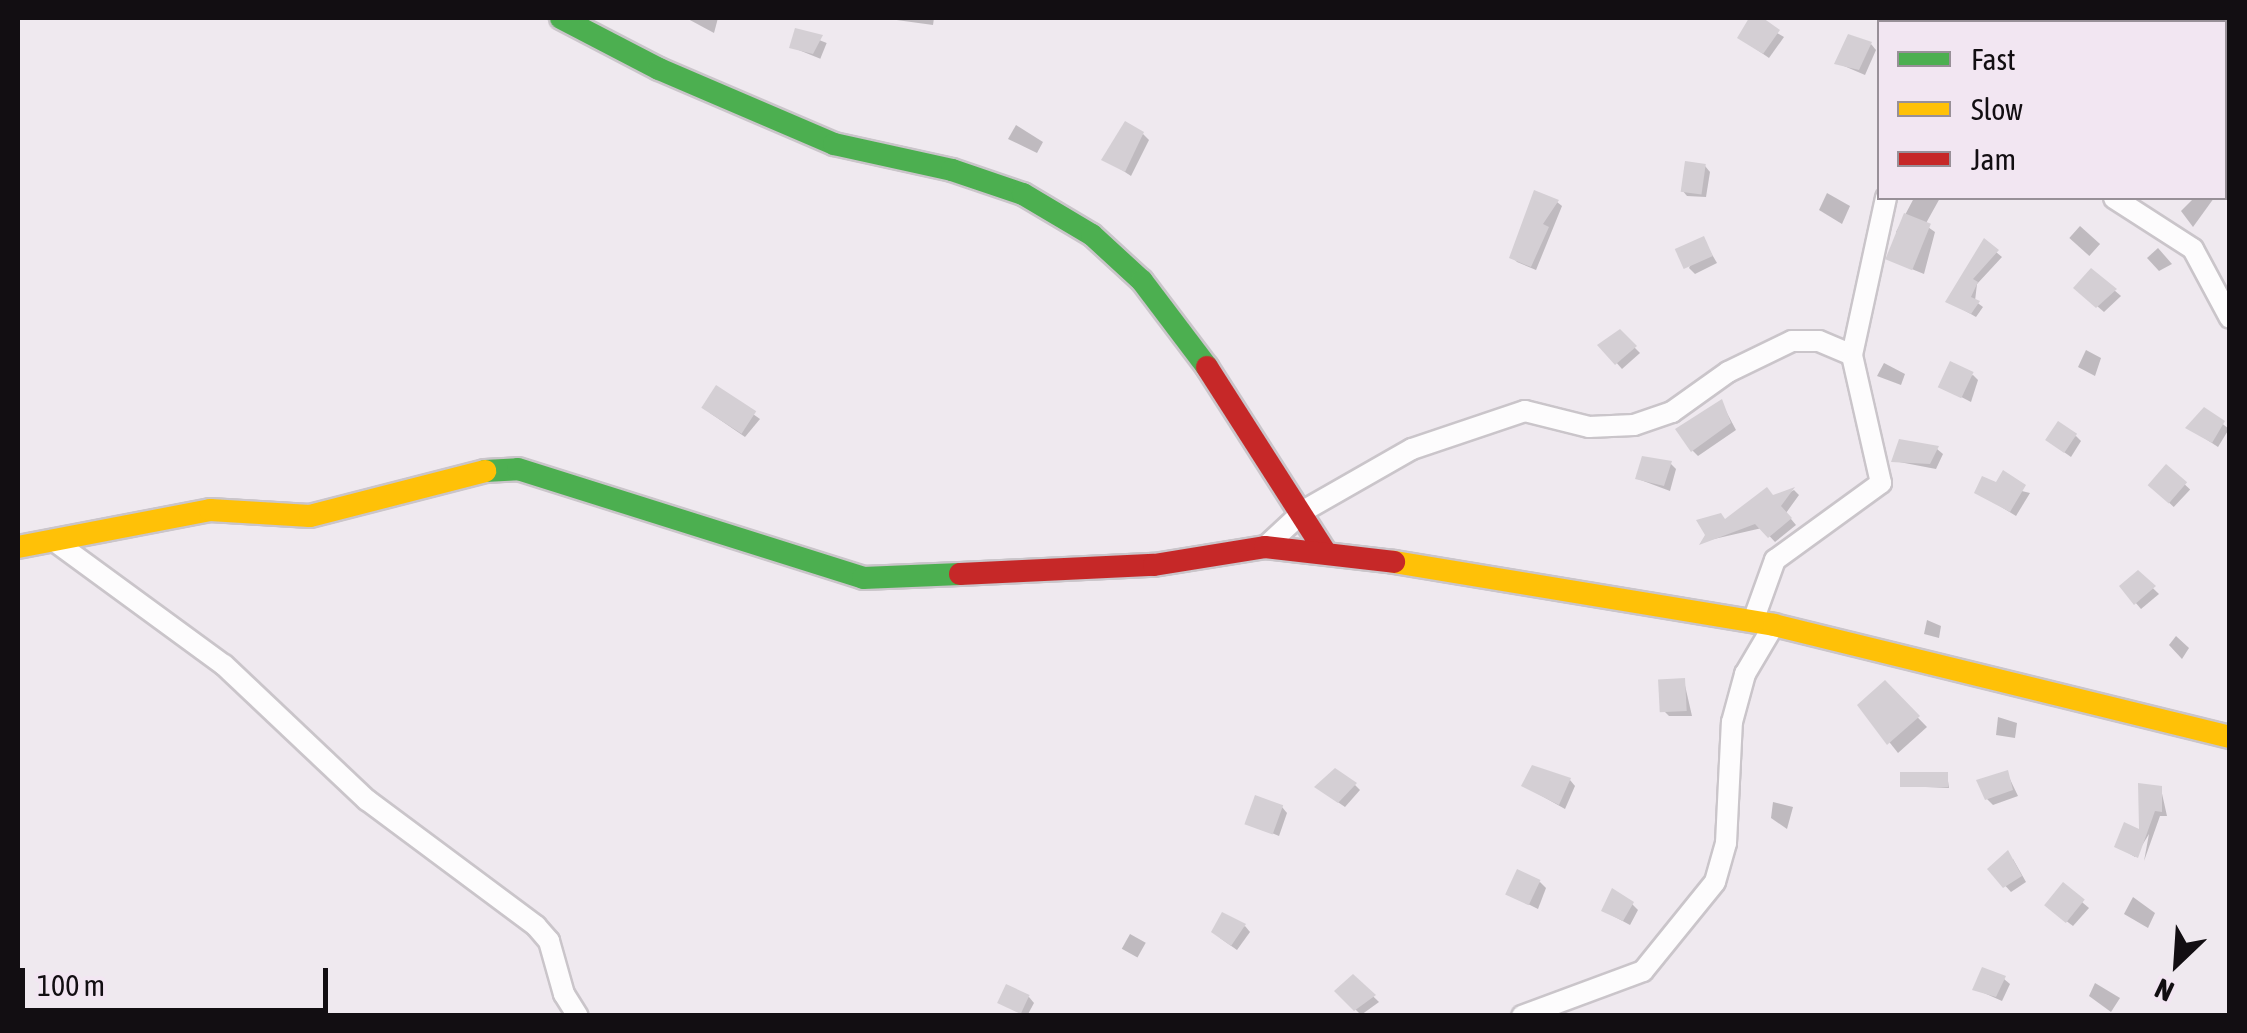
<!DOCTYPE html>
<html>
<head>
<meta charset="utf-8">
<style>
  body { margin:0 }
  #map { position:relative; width:2247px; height:1033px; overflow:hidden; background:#efe9ef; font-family:"Asap Condensed",sans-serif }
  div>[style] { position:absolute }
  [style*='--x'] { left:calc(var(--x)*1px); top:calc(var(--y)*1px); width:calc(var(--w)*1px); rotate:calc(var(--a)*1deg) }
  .shadow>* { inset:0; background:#0003; transform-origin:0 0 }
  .building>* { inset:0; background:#d4cfd4; transform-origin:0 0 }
  .roads { filter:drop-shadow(2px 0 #cac5ca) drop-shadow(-2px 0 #cac5ca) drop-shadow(0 2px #cac5ca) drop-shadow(0 -2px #cac5ca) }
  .street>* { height:20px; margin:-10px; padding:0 10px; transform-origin:10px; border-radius:10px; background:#fdfcfd }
  .fast>* { height:22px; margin:-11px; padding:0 11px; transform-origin:11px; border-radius:11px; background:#4caf50 }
  .slow>* { height:22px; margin:-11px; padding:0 11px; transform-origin:11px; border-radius:11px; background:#ffc107 }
  .jam>* { height:22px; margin:-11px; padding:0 11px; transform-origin:11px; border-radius:11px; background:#c62828 }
  span { translate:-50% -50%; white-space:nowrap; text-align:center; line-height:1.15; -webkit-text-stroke:10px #f2e6f2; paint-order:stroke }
  .frame { position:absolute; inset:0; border:20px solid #120e12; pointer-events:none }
  .legend { position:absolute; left:1877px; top:20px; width:350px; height:180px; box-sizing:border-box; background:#f2e6f2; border:2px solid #989098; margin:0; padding:12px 18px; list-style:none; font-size:30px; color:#120e12 }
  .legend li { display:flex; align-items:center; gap:20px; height:50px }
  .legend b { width:50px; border:2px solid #989098 }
  .north { position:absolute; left:2127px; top:913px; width:100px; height:100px; -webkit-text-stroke:8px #f2e6f2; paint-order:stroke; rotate:205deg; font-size:28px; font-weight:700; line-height:40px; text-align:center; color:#120e12 }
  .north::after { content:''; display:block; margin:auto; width:35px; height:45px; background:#120e12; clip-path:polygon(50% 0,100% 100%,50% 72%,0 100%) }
  .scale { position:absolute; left:20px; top:968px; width:308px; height:45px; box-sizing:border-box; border:5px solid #120e12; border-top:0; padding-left:12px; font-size:30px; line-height:35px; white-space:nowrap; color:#120e12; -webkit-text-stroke:8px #f2e6f2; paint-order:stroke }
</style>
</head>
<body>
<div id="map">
  <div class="shadow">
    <i style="clip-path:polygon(718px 18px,714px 33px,688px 19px,688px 18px)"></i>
    <i style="clip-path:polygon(882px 18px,934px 18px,933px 25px)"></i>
    <i style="clip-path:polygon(1752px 18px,1784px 37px,1769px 58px,1740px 38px)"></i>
    <i style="left:797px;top:31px;width:32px;height:17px;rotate:22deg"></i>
    <i style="clip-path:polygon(1871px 44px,1876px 50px,1865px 75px,1837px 63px)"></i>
    <i style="clip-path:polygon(1016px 125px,1043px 142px,1037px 153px,1008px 139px)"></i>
    <i style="clip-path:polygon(1143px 134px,1149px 140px,1131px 176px,1105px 159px)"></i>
    <i style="clip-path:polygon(1705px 166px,1710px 172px,1706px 197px,1687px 196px,1682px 190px)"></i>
    <i style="clip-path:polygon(2224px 167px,2230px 171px,2224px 183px)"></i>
    <i style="clip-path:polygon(1827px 193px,1850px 206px,1842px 224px,1819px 210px)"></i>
    <i style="clip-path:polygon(1914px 198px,1940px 198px,1925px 225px,1935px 232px,1924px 274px,1892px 261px,1903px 239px,1896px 232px)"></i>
    <i style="clip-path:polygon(2194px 198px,2214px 198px,2193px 227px,2181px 211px)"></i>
    <i style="clip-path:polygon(1557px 202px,1562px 206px,1536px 270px,1517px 262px,1512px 257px)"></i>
    <i style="left:2080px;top:226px;width:27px;height:16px;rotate:42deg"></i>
    <i style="clip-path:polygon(1703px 239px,1717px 263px,1695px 274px,1689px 268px)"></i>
    <i style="clip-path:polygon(1984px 242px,2002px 257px,1977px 284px,1975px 301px,1983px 307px,1976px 317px,1948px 301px)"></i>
    <i style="clip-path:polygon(2158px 248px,2172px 264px,2159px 271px,2147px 258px)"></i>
    <i style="clip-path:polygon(2092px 271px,2121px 296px,2104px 312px,2082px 293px)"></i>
    <i style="clip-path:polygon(1619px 332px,1640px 353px,1622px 369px,1601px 345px)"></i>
    <i style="clip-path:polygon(2086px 350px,2101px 358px,2095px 376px,2078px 367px)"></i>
    <i style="clip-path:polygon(1884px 363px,1905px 374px,1901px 385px,1877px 376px)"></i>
    <i style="clip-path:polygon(1973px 375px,1978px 380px,1971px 402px,1942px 387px)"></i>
    <i style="clip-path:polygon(716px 388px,760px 419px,745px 437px,710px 413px)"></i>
    <i style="clip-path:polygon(1721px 402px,1736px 430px,1698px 456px,1692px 450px)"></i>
    <i style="clip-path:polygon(2205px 410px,2229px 429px,2218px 447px,2189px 428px)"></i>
    <i style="clip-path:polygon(2076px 436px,2081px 441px,2071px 457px,2054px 445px)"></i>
    <i style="clip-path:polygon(1937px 449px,1943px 454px,1936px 469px,1894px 461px)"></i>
    <i style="clip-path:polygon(1670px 463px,1676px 469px,1670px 491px,1638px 479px)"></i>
    <i style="left:2166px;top:467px;width:33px;height:24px;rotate:43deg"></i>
    <i style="clip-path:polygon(1997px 485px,2030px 493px,2016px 516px,1977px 492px)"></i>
    <i style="clip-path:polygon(1794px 490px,1799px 495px,1786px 513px,1796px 525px,1775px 542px,1762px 528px,1701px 542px)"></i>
    <i style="clip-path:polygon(2138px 574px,2159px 594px,2141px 609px,2122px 587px)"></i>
    <i style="clip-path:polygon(1927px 620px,1941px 626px,1939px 638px,1924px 634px)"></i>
    <i style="clip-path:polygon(2176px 636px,2189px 648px,2182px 659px,2169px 645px)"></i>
    <i style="clip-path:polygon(1684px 681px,1692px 716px,1669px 716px,1663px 710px)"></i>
    <i style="clip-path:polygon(1885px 684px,1927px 727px,1898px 753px,1860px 705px)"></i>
    <i style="clip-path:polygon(1998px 717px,2017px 723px,2015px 738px,1996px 735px)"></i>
    <i style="clip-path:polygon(2007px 773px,2018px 796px,1993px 805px,1987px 799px)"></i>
    <i style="clip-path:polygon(1947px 774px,1949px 788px,1902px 786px)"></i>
    <i style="clip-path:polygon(1570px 780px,1575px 786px,1565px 809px,1524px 786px)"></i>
    <i style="clip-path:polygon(1355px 785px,1360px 790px,1345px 807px,1323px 792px)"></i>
    <i style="clip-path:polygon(2161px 789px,2167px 816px,2160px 816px,2144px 861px,2149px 834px,2135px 857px,2117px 846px,2142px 833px)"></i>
    <i style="clip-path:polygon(1773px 802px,1793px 807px,1787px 829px,1771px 818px)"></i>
    <i style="clip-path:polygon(1282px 807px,1287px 813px,1279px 836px,1248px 823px)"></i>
    <i style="clip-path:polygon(2013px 859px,2026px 882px,2011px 892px,1991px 870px)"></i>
    <i style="clip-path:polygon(1540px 882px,1546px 888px,1538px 909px,1508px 894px)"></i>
    <i style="clip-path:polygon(2063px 886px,2089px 908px,2073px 926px,2053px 911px)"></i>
    <i style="clip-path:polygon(2133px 897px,2155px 913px,2148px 928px,2124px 914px)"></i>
    <i style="clip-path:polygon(1632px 904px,1638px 910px,1630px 925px,1604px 911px)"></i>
    <i style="clip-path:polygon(1245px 926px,1250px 932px,1237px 950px,1220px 938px)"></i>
    <i style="left:1130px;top:934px;width:18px;height:17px;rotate:29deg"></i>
    <i style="clip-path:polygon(1353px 977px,1379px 1002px,1361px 1015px,1337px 991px)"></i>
    <i style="clip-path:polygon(2004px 979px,2010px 984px,2002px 1001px,1975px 989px)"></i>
    <i style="clip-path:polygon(2095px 983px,2120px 998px,2111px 1012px,2089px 996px)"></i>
    <i style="clip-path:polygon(1029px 997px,1034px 1003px,1027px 1016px,1000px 1002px)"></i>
  </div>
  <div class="building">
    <i style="clip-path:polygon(1749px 18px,1763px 18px,1780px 30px,1763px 54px,1737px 38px)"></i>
    <i style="clip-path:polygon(795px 28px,823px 35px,813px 54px,789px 48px)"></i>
    <i style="clip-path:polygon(1848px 34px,1872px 42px,1859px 70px,1834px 64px)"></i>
    <i style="clip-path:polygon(1125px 121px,1144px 132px,1125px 172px,1101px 160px)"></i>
    <i style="left:1685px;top:161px;width:21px;height:31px;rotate:8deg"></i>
    <i style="clip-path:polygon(1534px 190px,1559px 200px,1543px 224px,1549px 227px,1531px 267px,1509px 258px)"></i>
    <i style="left:1904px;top:213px;width:29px;height:50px;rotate:22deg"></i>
    <i style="left:1704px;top:236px;width:22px;height:32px;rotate:66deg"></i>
    <i style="clip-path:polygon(1984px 238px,1999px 250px,1973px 279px,1978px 282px,1971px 297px,1980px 301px,1971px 314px,1945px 302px)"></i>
    <i style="clip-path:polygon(2091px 268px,2117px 289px,2096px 308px,2073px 288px)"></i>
    <i style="clip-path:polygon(1620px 329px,1637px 346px,1615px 365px,1597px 345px)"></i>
    <i style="left:1950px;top:361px;width:26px;height:29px;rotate:25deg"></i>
    <i style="left:716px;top:385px;width:48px;height:27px;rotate:33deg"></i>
    <i style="clip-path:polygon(1722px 399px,1731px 423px,1691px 452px,1675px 429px)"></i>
    <i style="clip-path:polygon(2204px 407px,2225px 421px,2212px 443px,2185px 428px)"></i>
    <i style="left:2058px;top:421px;width:23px;height:23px;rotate:34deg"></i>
    <i style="clip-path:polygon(1899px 439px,1939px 446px,1930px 464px,1891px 462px)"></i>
    <i style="clip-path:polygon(1642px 456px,1672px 461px,1664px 486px,1635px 479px)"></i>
    <i style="left:2166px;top:464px;width:28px;height:28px;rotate:41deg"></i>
    <i style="clip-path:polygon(2003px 470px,2026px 485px,2010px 512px,1974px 493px,1982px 476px,1996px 482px)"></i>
    <i style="clip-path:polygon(1767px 487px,1773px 495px,1795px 487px,1781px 506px,1792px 518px,1768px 538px,1755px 524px,1699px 545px,1705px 535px,1696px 520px,1721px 513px,1725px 519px)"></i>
    <i style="clip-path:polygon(2138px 570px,2156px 586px,2134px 605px,2119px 586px)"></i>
    <i style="left:1685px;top:678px;width:33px;height:27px;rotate:87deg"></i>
    <i style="clip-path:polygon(1885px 680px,1920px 716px,1887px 745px,1857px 705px)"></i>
    <i style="clip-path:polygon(1532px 765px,1571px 778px,1559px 805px,1521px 786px)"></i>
    <i style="clip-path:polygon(1335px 768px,1357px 783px,1338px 803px,1314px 787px)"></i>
    <i style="clip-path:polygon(2008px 770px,2013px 790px,1985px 800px,1976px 780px)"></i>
    <i style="left:1900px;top:772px;width:48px;height:15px"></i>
    <i style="clip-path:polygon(2138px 783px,2162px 786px,2162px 812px,2155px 811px,2138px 858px,2114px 847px,2124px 822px,2139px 829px)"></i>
    <i style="left:1255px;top:795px;width:30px;height:31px;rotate:20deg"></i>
    <i style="clip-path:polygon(2008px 850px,2022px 876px,2003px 888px,1987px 869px)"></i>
    <i style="left:1517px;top:869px;width:26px;height:28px;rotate:25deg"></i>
    <i style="left:2063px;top:882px;width:28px;height:30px;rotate:39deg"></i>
    <i style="clip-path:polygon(1612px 888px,1634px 902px,1623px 921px,1601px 911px)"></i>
    <i style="clip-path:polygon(1222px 912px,1246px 924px,1231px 946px,1211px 932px)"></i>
    <i style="clip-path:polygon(1982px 967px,2006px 976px,1996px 997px,1972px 990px)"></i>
    <i style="clip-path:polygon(1353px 974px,1376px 995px,1354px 1011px,1334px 991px)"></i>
    <i style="left:1006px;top:984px;width:26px;height:21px;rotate:25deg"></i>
  </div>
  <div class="roads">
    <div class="street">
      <i style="--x:1996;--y:22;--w:6;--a:-39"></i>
      <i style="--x:2114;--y:198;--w:94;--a:32.8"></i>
      <i style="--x:2193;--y:249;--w:78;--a:61.8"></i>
      <i style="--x:53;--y:540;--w:212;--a:36.2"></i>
      <i style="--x:224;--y:665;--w:197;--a:43.4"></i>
      <i style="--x:367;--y:800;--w:211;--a:36.7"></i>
      <i style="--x:536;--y:926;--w:20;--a:49"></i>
      <i style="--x:549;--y:941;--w:55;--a:74.2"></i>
      <i style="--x:564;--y:994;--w:26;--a:58"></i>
      <i style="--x:1265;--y:547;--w:54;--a:-42.8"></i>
      <i style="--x:1305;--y:510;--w:123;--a:-29.7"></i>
      <i style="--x:1412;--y:449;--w:119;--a:-18.6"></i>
      <i style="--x:1525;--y:411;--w:66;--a:14"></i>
      <i style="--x:1589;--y:427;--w:45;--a:-2.5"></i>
      <i style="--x:1634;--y:425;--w:40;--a:-18.9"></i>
      <i style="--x:1672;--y:412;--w:69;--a:-35.5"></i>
      <i style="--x:1728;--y:372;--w:71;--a:-25.8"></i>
      <i style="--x:1792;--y:341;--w:27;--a:0"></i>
      <i style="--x:1819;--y:341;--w:36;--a:23"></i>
      <i style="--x:1753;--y:621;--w:65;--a:-70.2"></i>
      <i style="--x:1775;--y:560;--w:131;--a:-36"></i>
      <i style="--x:1881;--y:483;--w:131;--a:-102.8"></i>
      <i style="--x:1852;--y:355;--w:161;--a:-77.8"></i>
      <i style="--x:1522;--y:1016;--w:129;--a:-20.4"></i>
      <i style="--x:1643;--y:971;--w:114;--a:-51"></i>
      <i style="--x:1715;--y:882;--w:41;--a:-74.2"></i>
      <i style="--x:1726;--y:843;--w:121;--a:-87.2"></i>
      <i style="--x:1732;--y:722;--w:50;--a:-74.8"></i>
      <i style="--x:1745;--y:674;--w:57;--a:-59.4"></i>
    </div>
    <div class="fast">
      <i style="--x:561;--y:18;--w:110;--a:27.5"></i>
      <i style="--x:659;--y:69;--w:190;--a:23.2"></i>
      <i style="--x:834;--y:144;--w:121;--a:12.4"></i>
      <i style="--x:952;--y:170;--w:75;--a:18.7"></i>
      <i style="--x:1023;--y:194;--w:80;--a:30.7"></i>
      <i style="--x:1092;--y:235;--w:68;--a:42.6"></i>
      <i style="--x:1142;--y:281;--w:108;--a:52.9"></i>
      <i style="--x:485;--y:471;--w:33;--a:-3"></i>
      <i style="--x:518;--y:469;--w:362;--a:17.5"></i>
      <i style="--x:863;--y:578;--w:97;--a:-2.4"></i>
    </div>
    <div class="slow">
      <i style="--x:18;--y:547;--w:196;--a:-10.9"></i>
      <i style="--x:210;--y:510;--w:100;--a:3.4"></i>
      <i style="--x:310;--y:516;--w:181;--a:-14.4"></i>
      <i style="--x:1394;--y:562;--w:385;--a:9.4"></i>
      <i style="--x:1774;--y:625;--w:470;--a:13.8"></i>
    </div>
    <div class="jam">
      <i style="--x:1207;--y:367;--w:217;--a:57.4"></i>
      <i style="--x:960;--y:574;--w:194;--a:-2.7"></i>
      <i style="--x:1154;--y:565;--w:112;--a:-9.2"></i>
      <i style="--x:1265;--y:547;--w:130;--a:6.6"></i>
    </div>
  </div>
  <div class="frame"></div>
  <ul class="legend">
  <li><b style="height:12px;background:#4caf50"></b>Fast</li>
  <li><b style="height:12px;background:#ffc107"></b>Slow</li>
  <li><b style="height:12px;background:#c62828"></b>Jam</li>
  </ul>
  <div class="north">N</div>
  <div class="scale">100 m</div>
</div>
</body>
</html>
